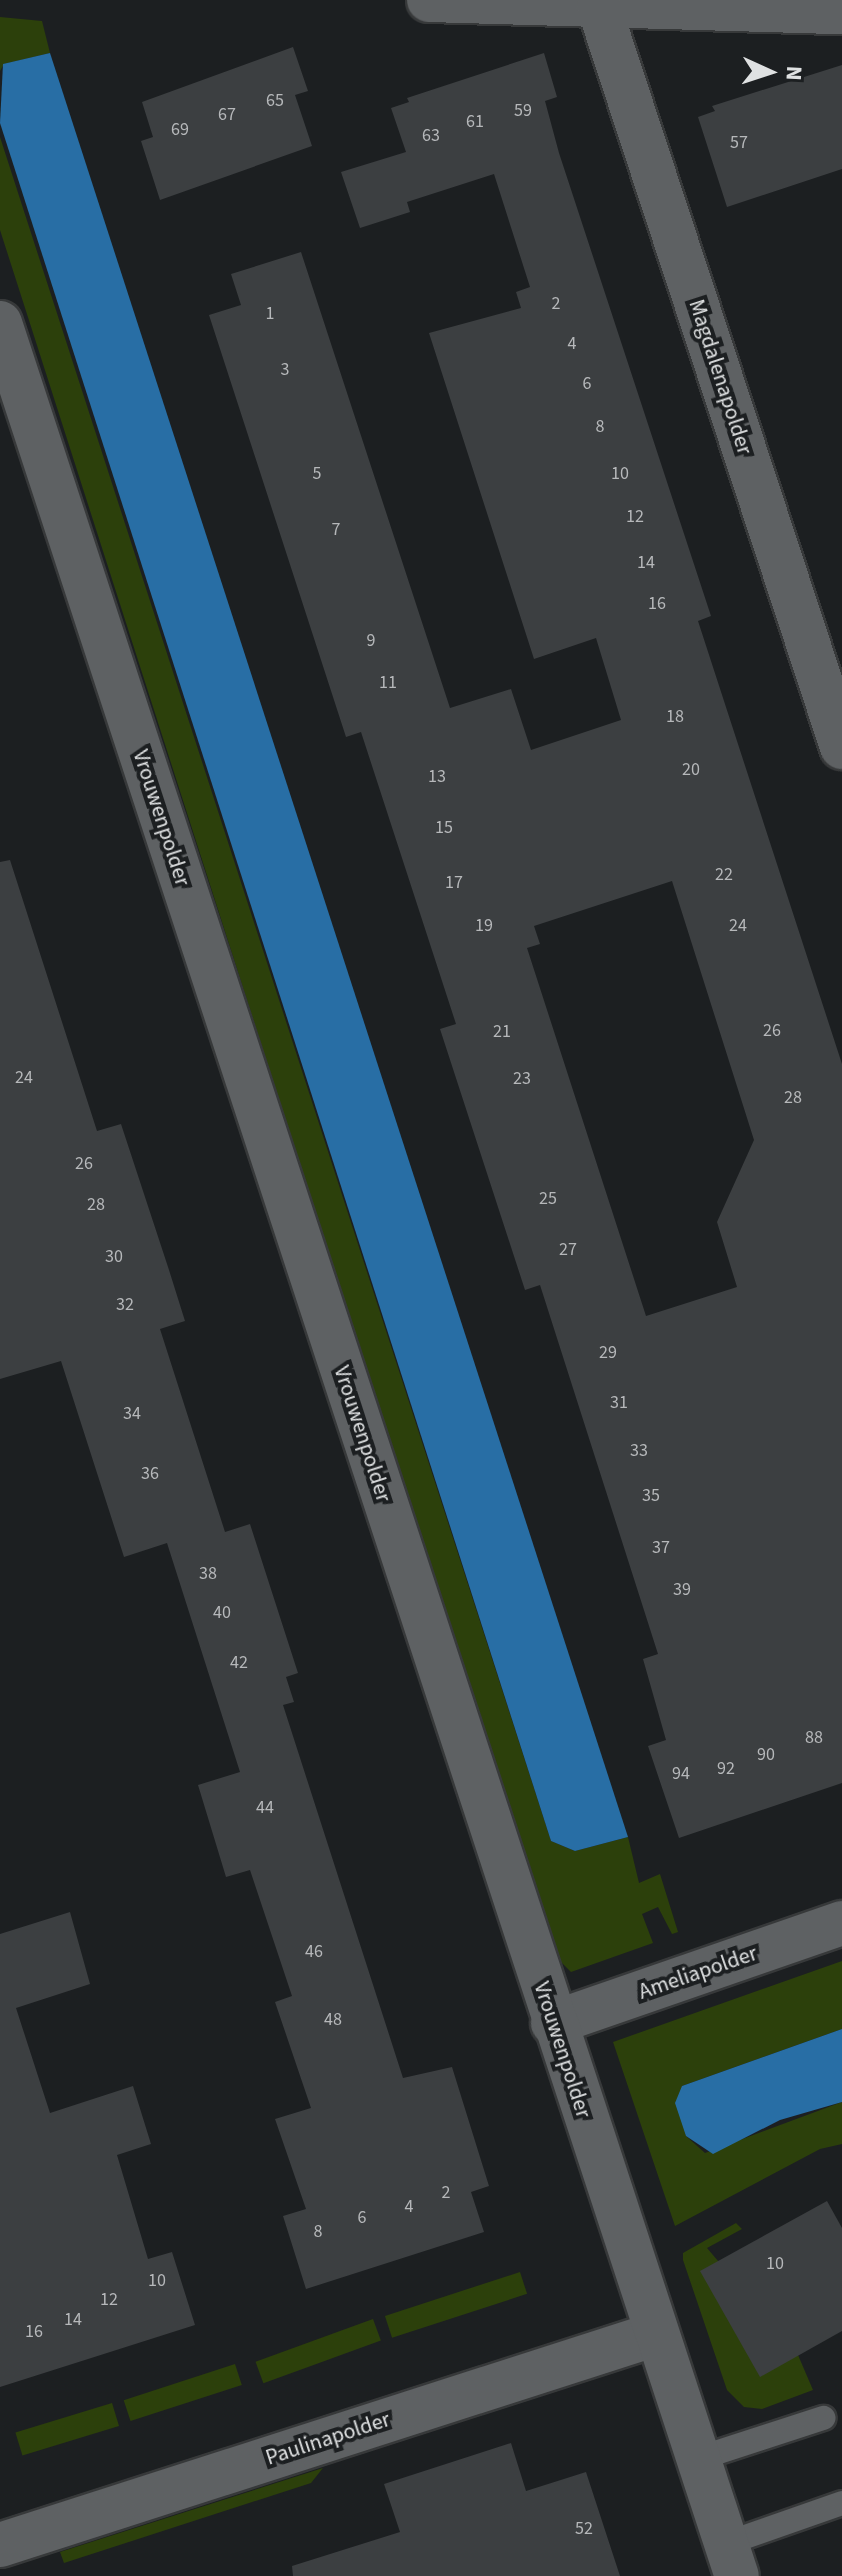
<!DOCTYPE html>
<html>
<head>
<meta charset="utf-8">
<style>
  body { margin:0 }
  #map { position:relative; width:842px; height:2576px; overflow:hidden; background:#1c1f21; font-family:"Source Sans 3",sans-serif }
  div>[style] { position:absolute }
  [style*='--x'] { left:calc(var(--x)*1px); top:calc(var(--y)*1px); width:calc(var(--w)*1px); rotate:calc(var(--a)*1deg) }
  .green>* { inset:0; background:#2c400b; transform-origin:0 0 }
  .water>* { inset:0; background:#286ea5 }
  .building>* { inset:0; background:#3c3f41 }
  .roads { filter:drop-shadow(2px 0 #37393a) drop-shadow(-2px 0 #37393a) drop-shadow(0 2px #37393a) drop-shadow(0 -2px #37393a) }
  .lane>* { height:24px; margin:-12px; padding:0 12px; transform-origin:12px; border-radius:12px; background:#5e6163 }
  .street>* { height:44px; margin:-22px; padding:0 22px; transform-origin:22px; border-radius:22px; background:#5e6163 }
  .secondary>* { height:44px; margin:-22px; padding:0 22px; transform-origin:22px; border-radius:22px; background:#5e6163 }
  span { translate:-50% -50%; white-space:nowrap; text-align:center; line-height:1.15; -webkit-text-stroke:8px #1c1f21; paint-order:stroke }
  .number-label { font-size:18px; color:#b6b8ba }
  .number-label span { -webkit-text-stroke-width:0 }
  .street-label { font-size:22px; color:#dfe1e2 }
  .north { position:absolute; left:730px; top:32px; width:80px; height:80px; -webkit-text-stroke:6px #1c1f21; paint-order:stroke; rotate:93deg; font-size:22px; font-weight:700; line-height:32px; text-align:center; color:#dfe1e2 }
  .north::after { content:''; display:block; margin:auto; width:28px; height:36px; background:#dfe1e2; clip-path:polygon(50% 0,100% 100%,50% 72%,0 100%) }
</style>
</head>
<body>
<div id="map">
  <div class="green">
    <i style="clip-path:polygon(0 17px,42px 21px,50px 53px,4px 64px,0 71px)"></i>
    <i style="clip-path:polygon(0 137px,551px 1841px,575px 1851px,628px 1837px,639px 1883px,660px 1874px,678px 1932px,672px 1934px,658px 1907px,642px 1914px,653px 1943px,571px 1972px,553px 1954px,0 230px)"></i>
    <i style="clip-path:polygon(842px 1961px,842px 2029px,682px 2086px,686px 2136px,705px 2153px,842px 2102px,842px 2144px,820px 2149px,675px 2226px,613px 2042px)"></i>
    <i style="clip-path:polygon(736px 2223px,742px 2229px,707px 2248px,798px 2355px,813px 2390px,762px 2409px,744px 2407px,727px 2390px,683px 2260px,683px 2253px)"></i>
    <i style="left:520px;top:2272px;width:23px;height:142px;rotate:72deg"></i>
    <i style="left:373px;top:2319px;width:23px;height:125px;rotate:70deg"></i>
    <i style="left:235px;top:2364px;width:22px;height:117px;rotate:72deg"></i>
    <i style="left:112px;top:2403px;width:24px;height:101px;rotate:73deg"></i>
    <i style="clip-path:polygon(323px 2468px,311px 2483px,64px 2563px,60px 2552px)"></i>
  </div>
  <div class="water">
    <i style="clip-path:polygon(50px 53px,628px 1837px,575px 1851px,551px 1841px,0 123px,3px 64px)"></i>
    <i style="clip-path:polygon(842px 2029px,842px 2102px,780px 2120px,713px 2154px,686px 2136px,675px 2103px,682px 2086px)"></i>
  </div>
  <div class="building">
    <i style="clip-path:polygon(293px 47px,308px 91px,295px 95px,312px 146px,160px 200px,141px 141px,153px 137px,142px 102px)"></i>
    <i style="clip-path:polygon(evenodd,544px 53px,557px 97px,545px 101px,559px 153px,711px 616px,698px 621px,842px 1064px,842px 1783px,679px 1838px,648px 1746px,666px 1740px,643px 1659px,658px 1654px,540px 1285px,525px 1290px,440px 1029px,456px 1024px,361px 732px,346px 737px,209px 315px,241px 305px,231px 274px,301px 252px,450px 708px,511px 689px,531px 750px,621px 720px,596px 638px,534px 659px,429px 333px,521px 308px,516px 292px,530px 287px,494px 174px,407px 202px,410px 212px,360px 228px,341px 172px,406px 152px,391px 108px,409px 102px,407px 98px,544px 53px,672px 881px,754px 1140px,717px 1222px,737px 1287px,646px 1316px,527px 948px,540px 944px,534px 926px,672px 881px)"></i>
    <i style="clip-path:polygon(842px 65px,842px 169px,727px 207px,698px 117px,715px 111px,712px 106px)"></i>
    <i style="clip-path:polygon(10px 860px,97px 1131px,121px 1124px,169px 1270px,185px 1321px,160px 1329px,225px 1532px,250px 1524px,298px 1673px,286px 1677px,294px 1702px,283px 1705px,403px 2078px,452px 2067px,489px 2186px,471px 2192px,484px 2232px,306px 2289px,283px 2216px,306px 2209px,275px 2119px,311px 2108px,275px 2002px,292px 1996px,250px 1870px,226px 1877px,198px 1785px,240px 1772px,167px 1543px,124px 1557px,61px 1361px,0 1379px,0 862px)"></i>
    <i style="clip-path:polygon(70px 1912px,90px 1984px,16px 2008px,50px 2113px,133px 2086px,151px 2144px,117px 2155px,148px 2259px,172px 2252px,195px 2325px,0 2387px,0 1934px)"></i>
    <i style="clip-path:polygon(827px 2201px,842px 2228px,842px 2331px,760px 2377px,700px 2271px)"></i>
    <i style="clip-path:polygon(511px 2443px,526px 2491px,586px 2472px,620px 2576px,293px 2576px,292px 2566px,400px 2532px,384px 2484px)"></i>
  </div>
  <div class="roads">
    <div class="lane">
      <i style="--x:697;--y:2459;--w:133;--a:-18"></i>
      <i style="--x:728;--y:2543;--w:121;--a:-19.3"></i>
    </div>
    <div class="street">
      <i style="--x:429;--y:0;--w:413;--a:1.7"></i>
      <i style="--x:599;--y:7;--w:779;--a:71.82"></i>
      <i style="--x:553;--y:2023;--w:306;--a:-19.1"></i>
      <i style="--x:0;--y:2545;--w:689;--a:-17.83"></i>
    </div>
    <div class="secondary">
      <i style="--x:0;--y:323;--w:2370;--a:71.89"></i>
    </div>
  </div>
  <div class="number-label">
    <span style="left:275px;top:101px">65</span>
    <span style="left:523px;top:111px">59</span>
    <span style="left:227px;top:115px">67</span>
    <span style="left:475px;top:122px">61</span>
    <span style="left:180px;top:130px">69</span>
    <span style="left:431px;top:136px">63</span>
    <span style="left:739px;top:143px">57</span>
    <span style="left:556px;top:304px">2</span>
    <span style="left:270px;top:314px">1</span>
    <span style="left:572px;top:344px">4</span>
    <span style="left:285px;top:370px">3</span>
    <span style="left:587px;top:384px">6</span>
    <span style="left:600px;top:427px">8</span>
    <span style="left:317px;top:474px">5</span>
    <span style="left:620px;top:474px">10</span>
    <span style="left:635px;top:517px">12</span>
    <span style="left:336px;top:530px">7</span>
    <span style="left:646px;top:563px">14</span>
    <span style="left:657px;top:604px">16</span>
    <span style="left:371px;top:641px">9</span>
    <span style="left:388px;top:683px">11</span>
    <span style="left:675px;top:717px">18</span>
    <span style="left:691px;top:770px">20</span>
    <span style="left:437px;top:777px">13</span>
    <span style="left:444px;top:828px">15</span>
    <span style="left:724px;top:875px">22</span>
    <span style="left:454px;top:883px">17</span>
    <span style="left:484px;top:926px">19</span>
    <span style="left:738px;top:926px">24</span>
    <span style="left:772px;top:1031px">26</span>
    <span style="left:502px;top:1032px">21</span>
    <span style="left:24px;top:1078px">24</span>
    <span style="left:522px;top:1079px">23</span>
    <span style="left:793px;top:1098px">28</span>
    <span style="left:84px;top:1164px">26</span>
    <span style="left:548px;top:1199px">25</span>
    <span style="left:96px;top:1205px">28</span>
    <span style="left:568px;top:1250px">27</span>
    <span style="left:114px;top:1257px">30</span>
    <span style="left:125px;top:1305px">32</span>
    <span style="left:608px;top:1353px">29</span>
    <span style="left:619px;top:1403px">31</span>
    <span style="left:132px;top:1414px">34</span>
    <span style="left:639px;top:1451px">33</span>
    <span style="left:150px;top:1474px">36</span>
    <span style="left:651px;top:1496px">35</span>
    <span style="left:661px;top:1548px">37</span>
    <span style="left:208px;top:1574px">38</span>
    <span style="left:682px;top:1590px">39</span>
    <span style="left:222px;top:1613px">40</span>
    <span style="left:239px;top:1663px">42</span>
    <span style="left:814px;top:1738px">88</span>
    <span style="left:766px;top:1755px">90</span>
    <span style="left:726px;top:1769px">92</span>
    <span style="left:681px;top:1774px">94</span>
    <span style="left:265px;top:1808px">44</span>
    <span style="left:314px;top:1952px">46</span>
    <span style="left:333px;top:2020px">48</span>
    <span style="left:446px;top:2193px">2</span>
    <span style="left:409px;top:2207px">4</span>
    <span style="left:362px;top:2218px">6</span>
    <span style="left:318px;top:2232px">8</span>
    <span style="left:775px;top:2264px">10</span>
    <span style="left:157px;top:2281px">10</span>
    <span style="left:109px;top:2300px">12</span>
    <span style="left:73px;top:2320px">14</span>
    <span style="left:34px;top:2332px">16</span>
    <span style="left:584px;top:2529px">52</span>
  </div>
  <div class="street-label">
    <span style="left:720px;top:377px;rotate:72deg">Magdalenapolder</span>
    <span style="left:161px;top:818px;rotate:72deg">Vrouwenpolder</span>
    <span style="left:362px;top:1434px;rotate:72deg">Vrouwenpolder</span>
    <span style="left:698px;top:1973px;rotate:-19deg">Ameliapolder</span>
    <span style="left:562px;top:2050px;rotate:72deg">Vrouwenpolder</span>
    <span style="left:328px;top:2439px;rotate:-18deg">Paulinapolder</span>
  </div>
  <div class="north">N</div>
</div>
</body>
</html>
